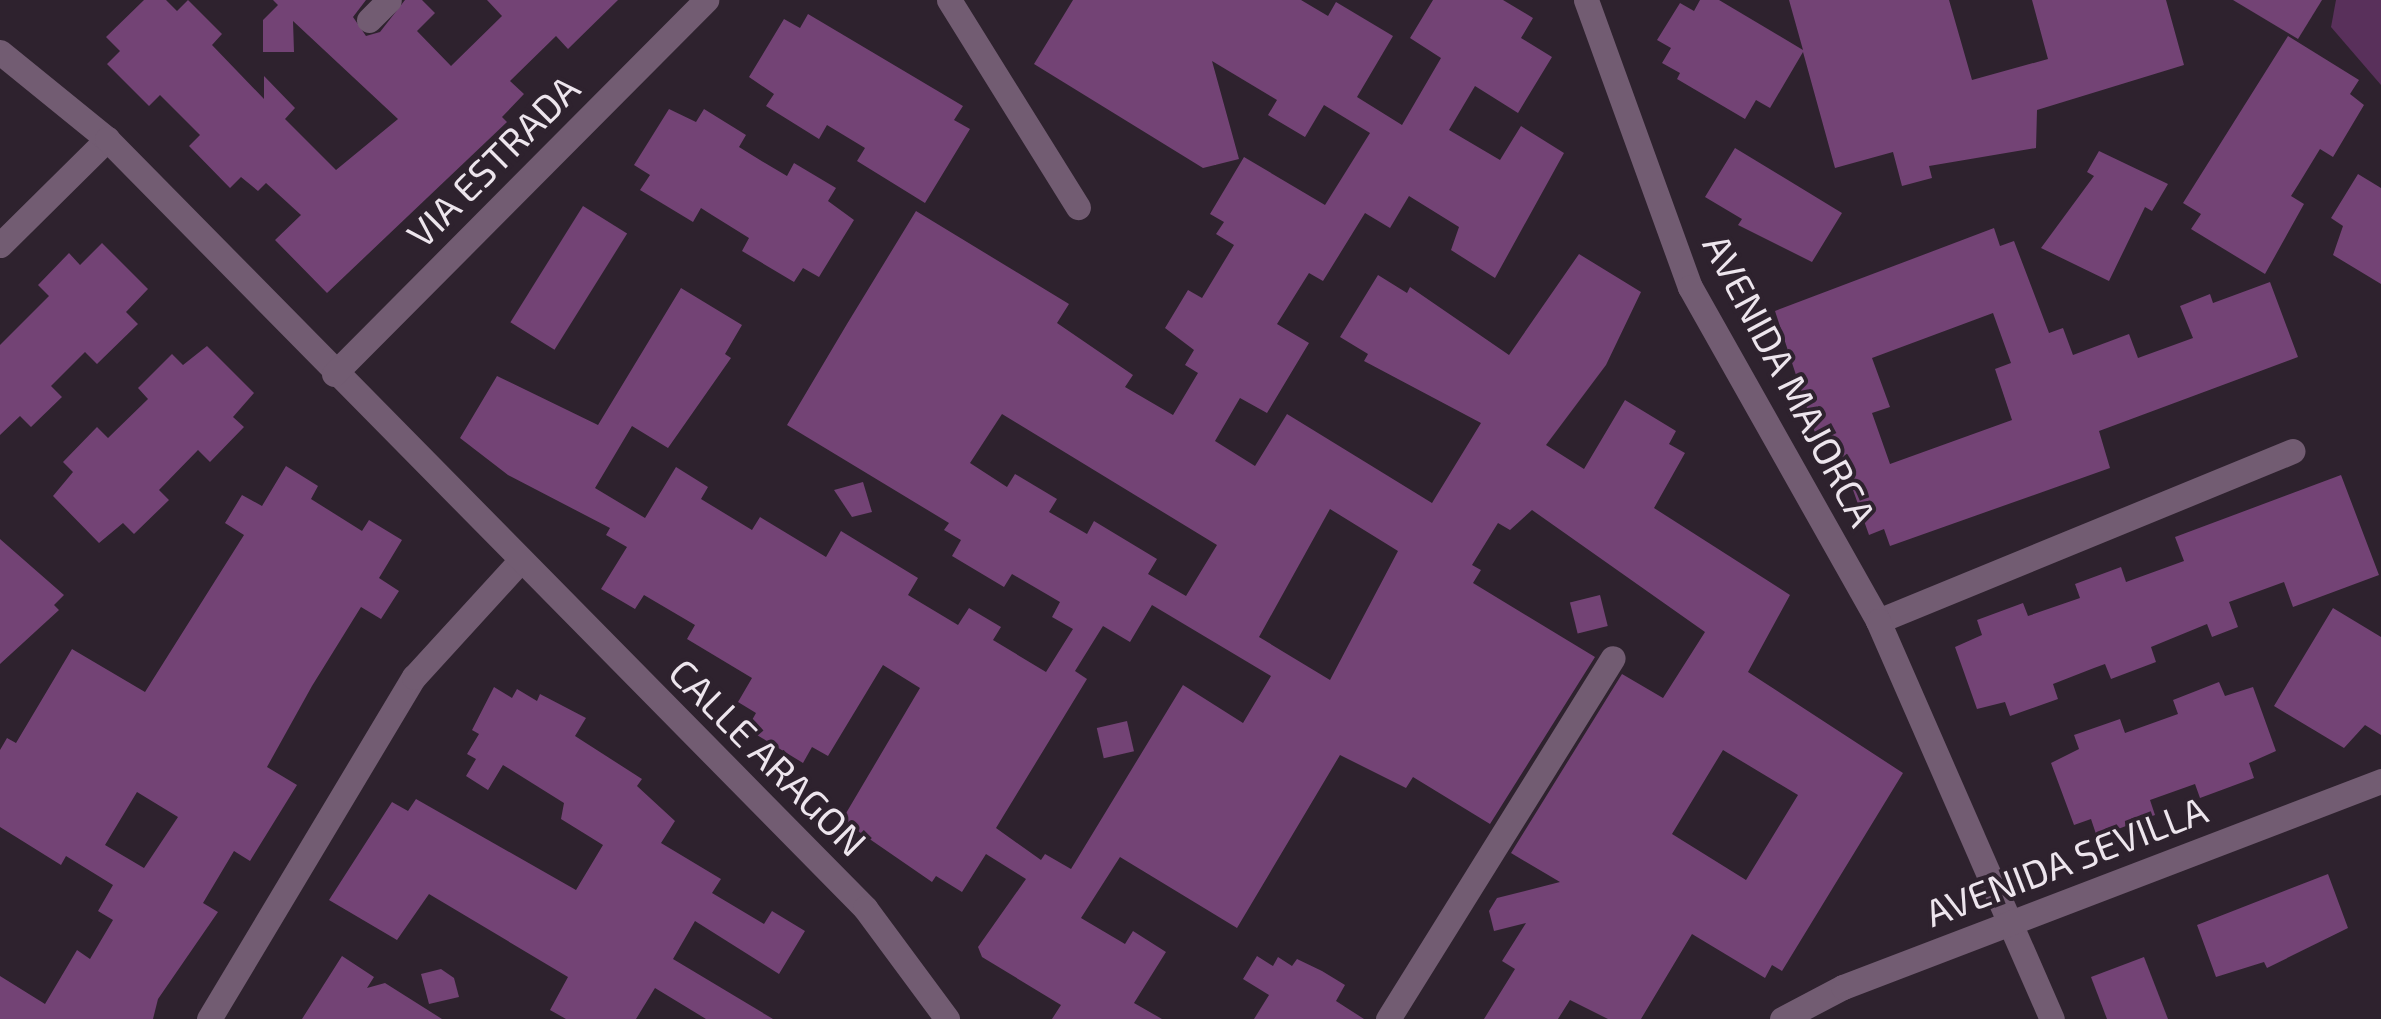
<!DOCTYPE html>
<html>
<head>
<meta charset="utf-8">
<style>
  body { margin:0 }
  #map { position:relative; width:2381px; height:1019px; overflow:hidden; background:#2e222e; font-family:"Exo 2",sans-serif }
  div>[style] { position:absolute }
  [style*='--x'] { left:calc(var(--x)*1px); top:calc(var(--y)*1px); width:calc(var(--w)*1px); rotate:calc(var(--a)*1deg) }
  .green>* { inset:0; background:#59305b }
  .building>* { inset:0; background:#734375; transform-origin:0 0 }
  .minor>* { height:25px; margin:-12.5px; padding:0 12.5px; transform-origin:12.5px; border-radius:12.5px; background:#725c72 }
  .tertiary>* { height:25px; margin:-12.5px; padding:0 12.5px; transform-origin:12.5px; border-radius:12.5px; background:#725c72 }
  span { translate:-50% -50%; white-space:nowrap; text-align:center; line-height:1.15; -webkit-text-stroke:8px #2e222e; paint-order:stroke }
  .street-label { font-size:38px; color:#ede5ed }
</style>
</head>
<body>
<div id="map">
  <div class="green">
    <i style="clip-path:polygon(2336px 0,2381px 0,2381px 85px,2331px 27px)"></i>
  </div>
  <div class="building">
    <i style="clip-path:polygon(144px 0,166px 0,177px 11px,188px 0,222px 34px,212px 45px,264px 99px,264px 76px,295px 108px,285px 119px,336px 170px,398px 119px,293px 21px,294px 52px,263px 52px,263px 20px,278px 5px,273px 0,366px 0,353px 17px,366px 36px,380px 32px,405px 0,422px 0,435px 13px,417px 31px,451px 66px,502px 16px,487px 0,618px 0,568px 49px,556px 36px,510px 81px,524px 94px,502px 117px,507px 122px,327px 293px,275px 240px,301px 215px,266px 183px,258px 191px,241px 177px,230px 188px,189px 146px,200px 135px,160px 95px,149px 106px,107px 64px,120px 51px,106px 37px)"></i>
    <i style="clip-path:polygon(evenodd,1073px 0,1301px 0,1328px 16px,1336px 2px,1393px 36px,1357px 97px,1402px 125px,1441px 58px,1410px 38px,1433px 0,1503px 0,1533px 18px,1521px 38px,1552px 57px,1518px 113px,1475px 86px,1449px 130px,1500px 160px,1521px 126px,1564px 153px,1495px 278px,1451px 250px,1459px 227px,1409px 196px,1390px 228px,1365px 213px,1323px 281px,1309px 273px,1277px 324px,1309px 343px,1267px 413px,1240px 398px,1215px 441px,1255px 466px,1287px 414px,1432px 503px,1481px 423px,1364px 361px,1368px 354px,1340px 337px,1378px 275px,1407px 293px,1410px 287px,1509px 355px,1579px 254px,1641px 292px,1606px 365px,1546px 445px,1584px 469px,1625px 400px,1676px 431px,1669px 444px,1685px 453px,1654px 508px,1790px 595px,1748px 672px,1903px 773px,1782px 971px,1772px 965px,1765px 978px,1692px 934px,1641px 1019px,1608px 1019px,1570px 1000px,1558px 1019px,1484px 1019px,1515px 969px,1502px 961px,1526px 923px,1494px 931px,1489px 911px,1497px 898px,1560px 882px,1511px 853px,1622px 674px,1663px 698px,1705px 632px,1532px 510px,1510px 530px,1498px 523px,1472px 565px,1481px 570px,1473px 583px,1595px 657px,1490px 824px,1413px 777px,1406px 788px,1340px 755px,1237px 928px,1120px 857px,1081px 918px,1125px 944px,1133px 931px,1166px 952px,1134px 1003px,1162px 1019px,1052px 1019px,1061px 1005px,982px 957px,978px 947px,1026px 879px,986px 854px,962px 892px,936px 876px,932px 882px,842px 820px,920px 688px,883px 665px,828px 756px,812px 747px,803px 763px,747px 729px,756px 713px,738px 702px,752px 678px,687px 639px,695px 625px,644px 595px,635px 609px,601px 589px,627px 547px,606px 535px,610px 528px,508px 475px,460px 438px,497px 376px,598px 425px,681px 288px,742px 325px,725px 354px,731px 358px,668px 448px,632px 426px,595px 488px,645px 518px,676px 467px,708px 487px,701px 499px,752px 530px,760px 517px,826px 557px,841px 531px,918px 578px,908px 595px,958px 625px,969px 608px,1001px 627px,993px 640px,1046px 672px,1073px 629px,1052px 617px,1060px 602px,1012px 574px,1004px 587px,952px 556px,961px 540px,944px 530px,949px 523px,787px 425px,847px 324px,916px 211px,1069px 304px,1057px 323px,1133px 375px,1125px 387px,1173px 415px,1198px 373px,1185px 365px,1194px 350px,1165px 328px,1188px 290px,1202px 298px,1234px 245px,1216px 234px,1224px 222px,1210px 214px,1244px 157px,1325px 205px,1370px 133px,1324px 105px,1305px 137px,1268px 115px,1277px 100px,1212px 61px,1239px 159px,1203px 168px,1034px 64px,1073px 0,1002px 414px,1217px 545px,1186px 596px,1148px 574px,1157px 559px,1094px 521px,1087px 534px,1049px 512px,1057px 499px,1015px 474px,1007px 487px,970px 463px,1002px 414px,1073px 0,1330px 509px,1398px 551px,1330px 680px,1259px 637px,1330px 509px,1073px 0,1152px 605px,1271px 676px,1243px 723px,1183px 685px,1071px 869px,1045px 854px,1041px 860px,996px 828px,1087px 679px,1075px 671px,1103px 626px,1130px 642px,1152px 605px,1073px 0,1723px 750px,1798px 795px,1746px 880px,1672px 834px,1723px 750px)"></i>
    <i style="clip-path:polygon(1700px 0,1719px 0,1803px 50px,1789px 0,1949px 0,1972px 80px,2048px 59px,2032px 0,2166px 0,2184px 65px,2037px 110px,2036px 148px,1929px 166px,1932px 178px,1902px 186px,1893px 152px,1835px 168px,1803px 52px,1770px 108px,1756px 100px,1745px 119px,1677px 79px,1680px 73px,1662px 63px,1671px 48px,1657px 40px,1680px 3px,1694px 11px)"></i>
    <i style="clip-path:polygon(2233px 0,2322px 0,2298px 39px)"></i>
    <i style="clip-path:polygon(808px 14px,963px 106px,954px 120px,970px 129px,925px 203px,857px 161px,865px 148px,827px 125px,819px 139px,766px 106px,774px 94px,749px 77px,784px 19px,800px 28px)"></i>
    <i style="clip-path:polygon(2288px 36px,2359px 80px,2350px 94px,2364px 105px,2333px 157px,2320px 149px,2298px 185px,2291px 196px,2304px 204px,2265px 274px,2191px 229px,2201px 214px,2183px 203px)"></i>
    <i style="clip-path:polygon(669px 109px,696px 122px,704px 109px,746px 135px,739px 147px,765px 163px,787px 176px,794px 163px,836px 188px,828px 201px,854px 220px,819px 277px,803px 268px,794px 282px,742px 251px,749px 238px,712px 215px,701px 208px,693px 222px,640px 190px,650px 175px,634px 165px)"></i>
    <i style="clip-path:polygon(1735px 148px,1842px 213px,1812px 262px,1738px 225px,1742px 219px,1705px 197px)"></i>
    <i style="clip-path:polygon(2099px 151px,2168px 184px,2152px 211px,2145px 207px,2109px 281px,2041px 248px,2094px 176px,2087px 172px)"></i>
    <i style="clip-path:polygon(2358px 174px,2381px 188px,2381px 284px,2333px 255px,2343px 226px,2331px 218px)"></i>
    <i style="left:583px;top:206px;width:52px;height:137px;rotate:32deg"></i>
    <i style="clip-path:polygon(evenodd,1994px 228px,2000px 246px,2014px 241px,2049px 333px,2063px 328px,2073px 355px,2129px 334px,2138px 358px,2193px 338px,2180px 306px,2210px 294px,2213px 303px,2270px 282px,2298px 357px,2099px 431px,2110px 468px,1890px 546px,1884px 529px,1869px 535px,1836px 442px,1820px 448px,1775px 311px,1994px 228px,1993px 313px,2011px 363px,1995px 369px,2012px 420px,1890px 464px,1872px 413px,1890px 407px,1872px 358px,1993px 313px)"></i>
    <i style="clip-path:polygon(102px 243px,148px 289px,126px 312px,138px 324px,97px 364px,85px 352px,51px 386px,62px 397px,31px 427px,20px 416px,0 435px,0 345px,49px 296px,38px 285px,69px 253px,80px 265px)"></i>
    <i style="clip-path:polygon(207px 346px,254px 393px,233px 417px,244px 427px,210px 462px,198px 450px,159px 490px,169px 500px,134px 534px,123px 523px,99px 543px,53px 496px,73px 472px,63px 462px,97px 427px,108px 438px,148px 399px,138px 388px,172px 354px,183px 365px)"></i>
    <i style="clip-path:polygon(evenodd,286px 466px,318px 486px,311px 499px,362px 531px,369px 520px,402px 540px,379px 578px,399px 591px,381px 619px,361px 607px,312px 686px,267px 767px,297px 785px,250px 861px,234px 851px,203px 903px,218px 912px,158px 999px,153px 1019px,0 1019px,0 976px,45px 1004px,77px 950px,90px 959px,113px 920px,98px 911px,113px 885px,66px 856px,61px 865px,0 827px,0 750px,7px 738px,16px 743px,72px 649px,145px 692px,244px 535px,225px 523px,242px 495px,262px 506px,286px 466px,137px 792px,178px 817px,144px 868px,105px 845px,137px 792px)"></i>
    <i style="clip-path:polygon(2341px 475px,2379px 575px,2293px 607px,2284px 582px,2229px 602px,2238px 627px,2212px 637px,2207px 624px,2151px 647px,2156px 662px,2111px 679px,2105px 664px,2094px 668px,2053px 684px,2058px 699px,2010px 716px,2005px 702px,1977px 709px,1955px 647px,1982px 635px,1977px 620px,2023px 603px,2028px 616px,2080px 598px,2075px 584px,2121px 567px,2126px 582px,2184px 561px,2175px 537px)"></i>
    <i style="clip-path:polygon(863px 482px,872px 512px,852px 517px,834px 490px)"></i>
    <i style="clip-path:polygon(0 539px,64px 595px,54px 605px,59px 610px,0 664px)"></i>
    <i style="left:1600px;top:595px;width:32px;height:31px;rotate:76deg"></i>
    <i style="clip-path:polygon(2333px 608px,2381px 637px,2381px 735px,2365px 725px,2344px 748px,2274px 706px)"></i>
    <i style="clip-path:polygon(2219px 682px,2225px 696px,2253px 687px,2276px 751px,2249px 763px,2254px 778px,2200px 798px,2195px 784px,2150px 800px,2155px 815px,2097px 837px,2091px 819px,2074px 825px,2051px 763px,2079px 749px,2074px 735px,2120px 719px,2125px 733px,2178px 714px,2173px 700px)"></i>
    <i style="clip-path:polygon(494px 687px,512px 698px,517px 689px,537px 701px,540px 694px,586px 718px,575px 736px,642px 779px,637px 786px,675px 821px,661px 843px,721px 879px,712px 893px,764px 924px,772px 911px,805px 931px,779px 974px,695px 921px,673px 959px,773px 1019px,706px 1019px,655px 988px,636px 1019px,566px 1019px,550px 1010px,568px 977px,429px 894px,397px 940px,329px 900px,392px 802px,408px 811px,416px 799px,576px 890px,603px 845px,561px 819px,564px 803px,503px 765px,488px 790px,466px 776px,476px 759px,467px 754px,479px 734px,472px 730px)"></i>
    <i style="left:1127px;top:721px;width:31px;height:31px;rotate:77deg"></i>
    <i style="clip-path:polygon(2328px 874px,2348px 928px,2267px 968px,2264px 962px,2216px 977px,2197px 925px)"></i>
    <i style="clip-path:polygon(342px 956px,374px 977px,367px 988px,385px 983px,442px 1019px,302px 1019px)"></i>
    <i style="clip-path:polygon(1257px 956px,1273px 966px,1278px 957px,1292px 966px,1297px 959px,1322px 971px,1345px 985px,1336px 1001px,1364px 1019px,1254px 1019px,1269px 995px,1243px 979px)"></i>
    <i style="clip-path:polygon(2144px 957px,2168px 1019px,2107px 1019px,2091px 977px)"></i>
    <i style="clip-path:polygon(441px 969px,454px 978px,459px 997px,429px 1004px,421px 974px)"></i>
  </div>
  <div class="minor">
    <i style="--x:949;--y:0;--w:244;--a:58.1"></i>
    <i style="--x:369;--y:20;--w:28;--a:-45"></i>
    <i style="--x:0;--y:245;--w:151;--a:-44.7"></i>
    <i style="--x:1878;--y:621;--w:448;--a:-22.3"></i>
    <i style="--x:209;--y:1019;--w:399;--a:-59.1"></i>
    <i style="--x:414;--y:677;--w:157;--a:-47.6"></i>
    <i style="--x:1388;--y:1019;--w:425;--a:-58.1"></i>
  </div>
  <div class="tertiary">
    <i style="--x:1586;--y:0;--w:305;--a:70.1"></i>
    <i style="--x:1690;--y:287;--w:383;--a:60.6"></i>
    <i style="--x:1878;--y:621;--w:434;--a:66.4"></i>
    <i style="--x:0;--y:52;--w:138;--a:39.1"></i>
    <i style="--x:107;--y:139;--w:1080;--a:45.41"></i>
    <i style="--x:865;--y:908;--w:138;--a:53.5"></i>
    <i style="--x:334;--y:374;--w:528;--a:-45.15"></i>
    <i style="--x:1782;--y:1019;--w:69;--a:-27.7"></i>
    <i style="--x:1843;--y:987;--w:576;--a:-20.95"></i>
  </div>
  <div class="street-label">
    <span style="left:493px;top:161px;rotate:-45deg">VIA ESTRADA</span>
    <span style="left:1790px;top:380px;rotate:62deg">AVENIDA MAJORCA</span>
    <span style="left:768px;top:757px;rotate:45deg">CALLE ARAGON</span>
    <span style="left:2066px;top:861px;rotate:-21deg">AVENIDA SEVILLA</span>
  </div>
</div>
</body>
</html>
